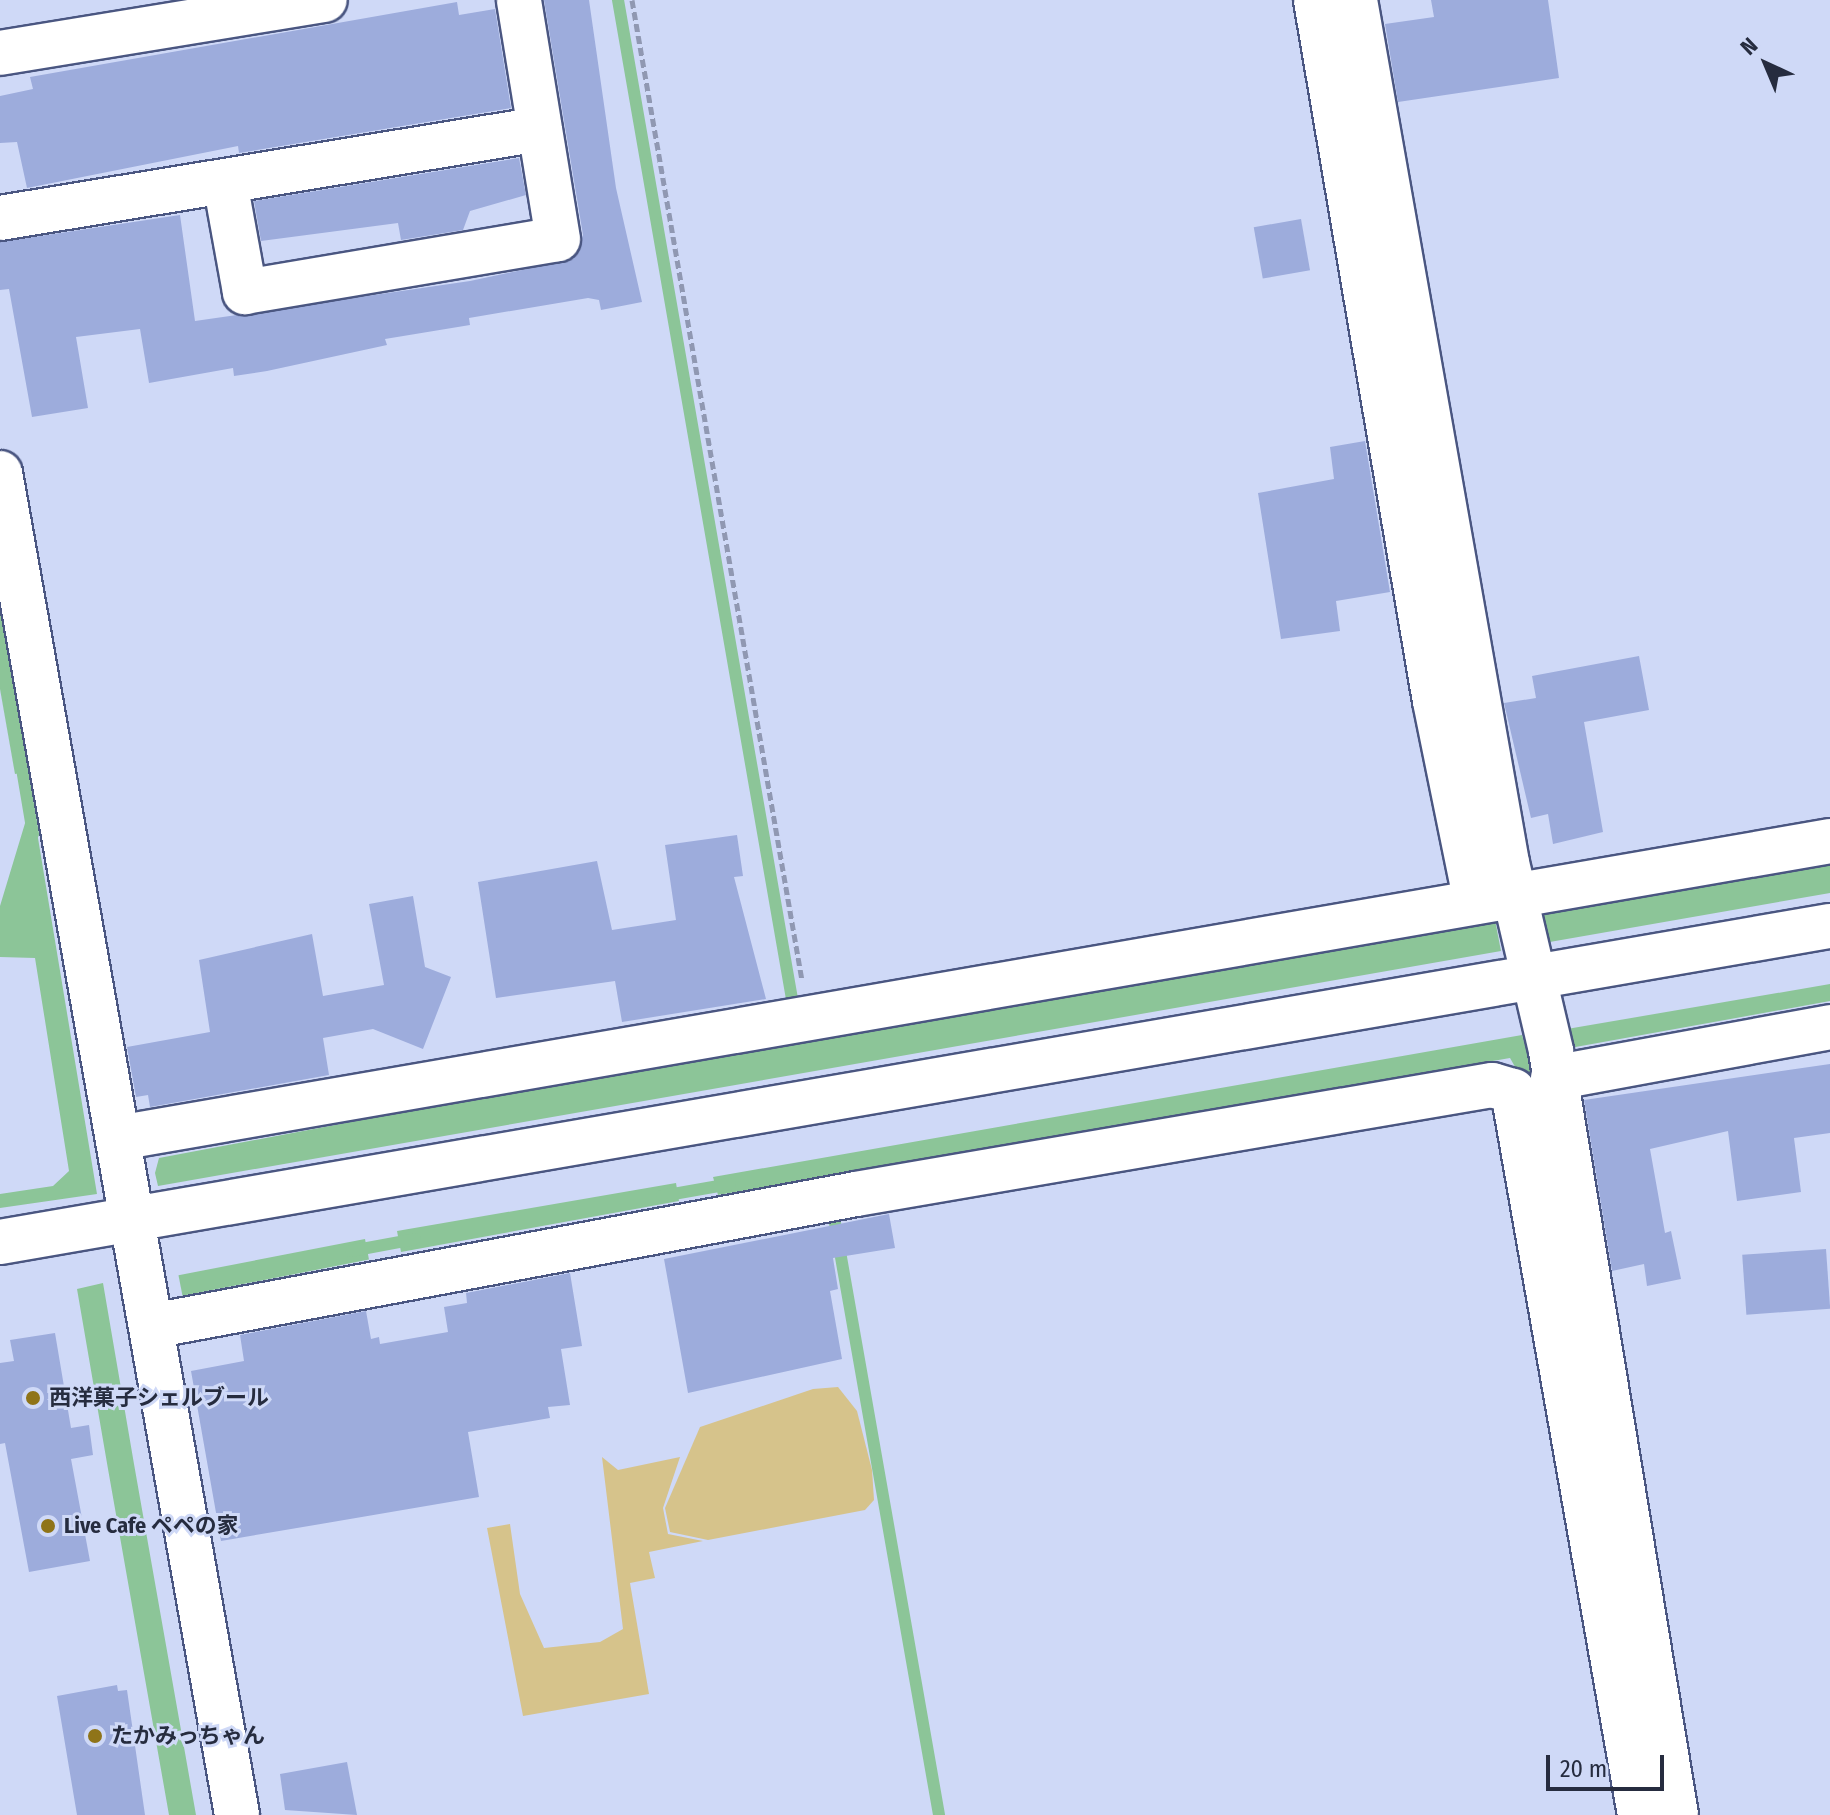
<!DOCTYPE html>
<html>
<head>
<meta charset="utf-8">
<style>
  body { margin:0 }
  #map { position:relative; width:1830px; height:1815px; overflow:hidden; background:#cfd9f7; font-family:"Fira Sans Condensed","Noto Sans JP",sans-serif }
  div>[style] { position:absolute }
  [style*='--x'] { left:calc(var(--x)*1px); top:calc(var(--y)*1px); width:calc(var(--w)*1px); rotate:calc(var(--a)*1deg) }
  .green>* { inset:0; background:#d6c38b }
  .water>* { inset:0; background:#8cc598; transform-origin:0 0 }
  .stream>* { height:12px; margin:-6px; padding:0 6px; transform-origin:6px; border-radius:6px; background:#8cc598 }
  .building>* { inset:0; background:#9dacdc; transform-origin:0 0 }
  .path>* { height:5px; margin-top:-2.5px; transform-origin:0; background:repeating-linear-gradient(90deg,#9098b2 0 8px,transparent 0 12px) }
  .roads { filter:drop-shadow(2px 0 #4a5681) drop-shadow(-2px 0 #4a5681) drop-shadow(0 2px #4a5681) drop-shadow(0 -2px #4a5681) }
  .minor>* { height:44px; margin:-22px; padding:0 22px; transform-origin:22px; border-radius:22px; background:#fff }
  .dots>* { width:22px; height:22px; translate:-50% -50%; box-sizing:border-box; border:4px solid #cfd9f7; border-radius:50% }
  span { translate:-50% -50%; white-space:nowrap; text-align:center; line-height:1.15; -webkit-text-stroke:6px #cfd9f7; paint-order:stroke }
  .poi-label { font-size:22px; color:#262c3f; font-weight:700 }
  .left { translate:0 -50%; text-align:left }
  .north { position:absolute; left:1726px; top:24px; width:80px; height:80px; -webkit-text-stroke:6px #cfd9f7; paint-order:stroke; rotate:316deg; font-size:22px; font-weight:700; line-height:32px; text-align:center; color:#262c3f }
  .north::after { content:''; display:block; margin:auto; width:28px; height:36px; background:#262c3f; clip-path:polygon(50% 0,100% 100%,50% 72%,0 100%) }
  .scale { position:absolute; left:1546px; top:1755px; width:118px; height:36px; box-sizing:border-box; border:4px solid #262c3f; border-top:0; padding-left:10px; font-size:24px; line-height:28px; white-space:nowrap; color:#262c3f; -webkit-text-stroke:6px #cfd9f7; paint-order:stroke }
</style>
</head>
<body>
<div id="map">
  <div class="green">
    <i style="clip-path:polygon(838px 1387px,857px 1411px,872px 1470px,874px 1500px,865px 1510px,708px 1540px,670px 1532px,665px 1508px,700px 1427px,813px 1389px)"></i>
    <i style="clip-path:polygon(602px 1457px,618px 1470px,680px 1457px,663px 1508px,668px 1534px,703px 1541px,649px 1552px,655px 1578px,630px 1583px,649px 1694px,523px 1716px,487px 1528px,510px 1524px,520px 1594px,544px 1648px,600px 1642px,623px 1629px)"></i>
  </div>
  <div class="water">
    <i style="clip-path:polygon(0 595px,31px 771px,15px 774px,0 689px)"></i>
    <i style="clip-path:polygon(26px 820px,35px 820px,97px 1194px,0 1208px,0 1194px,53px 1186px,69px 1171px,35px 958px,0 957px,0 906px)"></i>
    <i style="clip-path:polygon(1830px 857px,1830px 893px,1544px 943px,1536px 922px,1546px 908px)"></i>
    <i style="clip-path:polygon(1495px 920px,1501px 951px,158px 1186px,155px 1173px,159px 1158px,798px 1038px)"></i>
    <i style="clip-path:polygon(1830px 984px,1830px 1001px,1570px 1048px,1567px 1029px)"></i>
    <i style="clip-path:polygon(1522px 1035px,1534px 1076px,1522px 1079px,1510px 1058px,718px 1195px,713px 1177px)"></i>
    <i style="clip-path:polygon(676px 1183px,679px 1201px,401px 1252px,397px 1231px)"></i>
    <i style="left:365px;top:1239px;width:21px;height:190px;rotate:79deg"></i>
    <i style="clip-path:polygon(103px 1283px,134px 1464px,196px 1815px,169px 1815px,108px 1469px,77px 1289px)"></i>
  </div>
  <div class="stream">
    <i style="--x:618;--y:0;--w:1025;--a:80.12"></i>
    <i style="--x:20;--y:757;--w:78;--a:80.4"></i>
    <i style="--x:662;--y:1196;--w:69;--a:-10"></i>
    <i style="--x:832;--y:1206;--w:618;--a:80.03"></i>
    <i style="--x:351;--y:1251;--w:65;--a:-10.6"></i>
  </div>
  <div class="building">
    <i style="clip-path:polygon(544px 0,589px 0,616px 188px,642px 302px,601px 310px,599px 300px,588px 298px,469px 318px,470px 325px,385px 339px,387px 345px,267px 371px,234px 376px,233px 368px,149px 383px,140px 329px,76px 337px,88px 408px,32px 417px,9px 289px,0 290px,0 242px,180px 215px,195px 321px,470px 281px,573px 259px,583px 235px)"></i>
    <i style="clip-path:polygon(1431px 0,1548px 0,1559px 78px,1398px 102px,1385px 24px,1434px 17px)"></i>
    <i style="clip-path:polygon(457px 2px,459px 15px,495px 9px,511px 108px,239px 153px,238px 146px,27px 188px,17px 142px,0 143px,0 96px,33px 89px,30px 77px)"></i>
    <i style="clip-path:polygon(519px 158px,526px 195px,470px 211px,463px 230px,401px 240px,398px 223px,261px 241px,254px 201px)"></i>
    <i style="left:1301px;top:219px;width:52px;height:48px;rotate:80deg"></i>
    <i style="clip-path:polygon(1365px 441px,1390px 592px,1336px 601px,1340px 631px,1281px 639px,1258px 493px,1334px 479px,1330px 447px)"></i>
    <i style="clip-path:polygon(1639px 656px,1649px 710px,1584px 722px,1603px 832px,1553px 844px,1548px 814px,1531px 818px,1504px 703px,1536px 698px,1532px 676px)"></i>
    <i style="clip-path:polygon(737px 835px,743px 876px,734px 877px,766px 999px,622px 1022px,615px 981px,496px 998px,478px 882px,597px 861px,612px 930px,676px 920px,665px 845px)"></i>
    <i style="clip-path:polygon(413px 896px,425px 967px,451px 977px,423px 1049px,373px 1029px,323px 1038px,329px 1075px,150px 1107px,148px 1095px,136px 1097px,127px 1047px,210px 1032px,199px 960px,312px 934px,323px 996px,384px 985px,369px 904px)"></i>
    <i style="clip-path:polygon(1830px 1064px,1830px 1133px,1794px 1138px,1801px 1192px,1737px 1201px,1728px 1131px,1650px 1149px,1665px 1233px,1671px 1231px,1681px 1279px,1647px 1286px,1644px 1264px,1612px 1271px,1584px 1100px)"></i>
    <i style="clip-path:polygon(889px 1214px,895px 1248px,833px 1258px,838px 1289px,830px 1291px,842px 1359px,688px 1393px,664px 1259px)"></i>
    <i style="left:1826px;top:1249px;width:60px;height:84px;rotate:86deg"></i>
    <i style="clip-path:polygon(570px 1273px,582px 1346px,561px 1349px,570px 1405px,548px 1407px,550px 1418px,468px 1432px,479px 1497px,221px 1541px,191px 1371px,244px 1361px,240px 1335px,366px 1311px,371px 1339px,379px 1337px,380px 1344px,448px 1332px,444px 1307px,467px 1303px,466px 1293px)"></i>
    <i style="clip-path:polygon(55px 1333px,71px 1428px,89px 1425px,93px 1455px,71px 1459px,90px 1561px,29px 1572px,5px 1443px,0 1444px,0 1363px,14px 1361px,10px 1340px)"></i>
    <i style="clip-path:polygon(117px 1685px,118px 1691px,127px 1690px,145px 1815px,77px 1815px,57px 1696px)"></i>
    <i style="clip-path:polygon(347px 1762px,357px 1815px,285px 1810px,280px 1774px)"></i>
  </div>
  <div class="path">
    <i style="--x:632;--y:0;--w:995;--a:80.16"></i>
  </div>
  <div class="roads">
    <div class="minor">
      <i style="--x:1316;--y:0;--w:711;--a:80.37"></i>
      <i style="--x:1435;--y:701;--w:205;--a:78.5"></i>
      <i style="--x:1355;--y:0;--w:876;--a:80.01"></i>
      <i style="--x:1507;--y:863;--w:193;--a:76.8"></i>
      <i style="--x:1551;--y:1051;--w:774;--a:80.71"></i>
      <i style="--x:0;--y:53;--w:329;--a:-9.3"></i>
      <i style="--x:225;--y:182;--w:112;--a:79.7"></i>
      <i style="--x:245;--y:292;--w:317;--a:-9.6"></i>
      <i style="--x:558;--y:239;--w:242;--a:-99.3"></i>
      <i style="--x:0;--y:218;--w:547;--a:-9.36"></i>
      <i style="--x:0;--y:473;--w:1363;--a:79.98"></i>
      <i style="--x:1553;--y:1078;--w:282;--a:-10.4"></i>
      <i style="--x:118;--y:1138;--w:1738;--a:-9.84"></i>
      <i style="--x:0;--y:1242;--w:1857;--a:-9.8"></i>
      <i style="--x:152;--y:1326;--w:716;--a:-10.62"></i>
      <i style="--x:856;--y:1194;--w:645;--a:-9.73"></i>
      <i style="--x:1492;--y:1085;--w:22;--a:16"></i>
      <i style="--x:1513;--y:1091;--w:735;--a:80.05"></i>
    </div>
  </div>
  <div class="dots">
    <i style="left:33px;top:1398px;background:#8f7419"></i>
    <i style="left:48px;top:1526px;background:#8f7419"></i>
    <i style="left:95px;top:1736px;background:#8f7419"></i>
  </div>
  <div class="poi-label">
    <span class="left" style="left:49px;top:1398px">西洋菓子シェルブール</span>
    <span class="left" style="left:64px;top:1526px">Live Cafe ペペの家</span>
    <span class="left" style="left:111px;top:1736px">たかみっちゃん</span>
  </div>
  <div class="north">N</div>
  <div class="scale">20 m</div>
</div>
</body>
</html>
